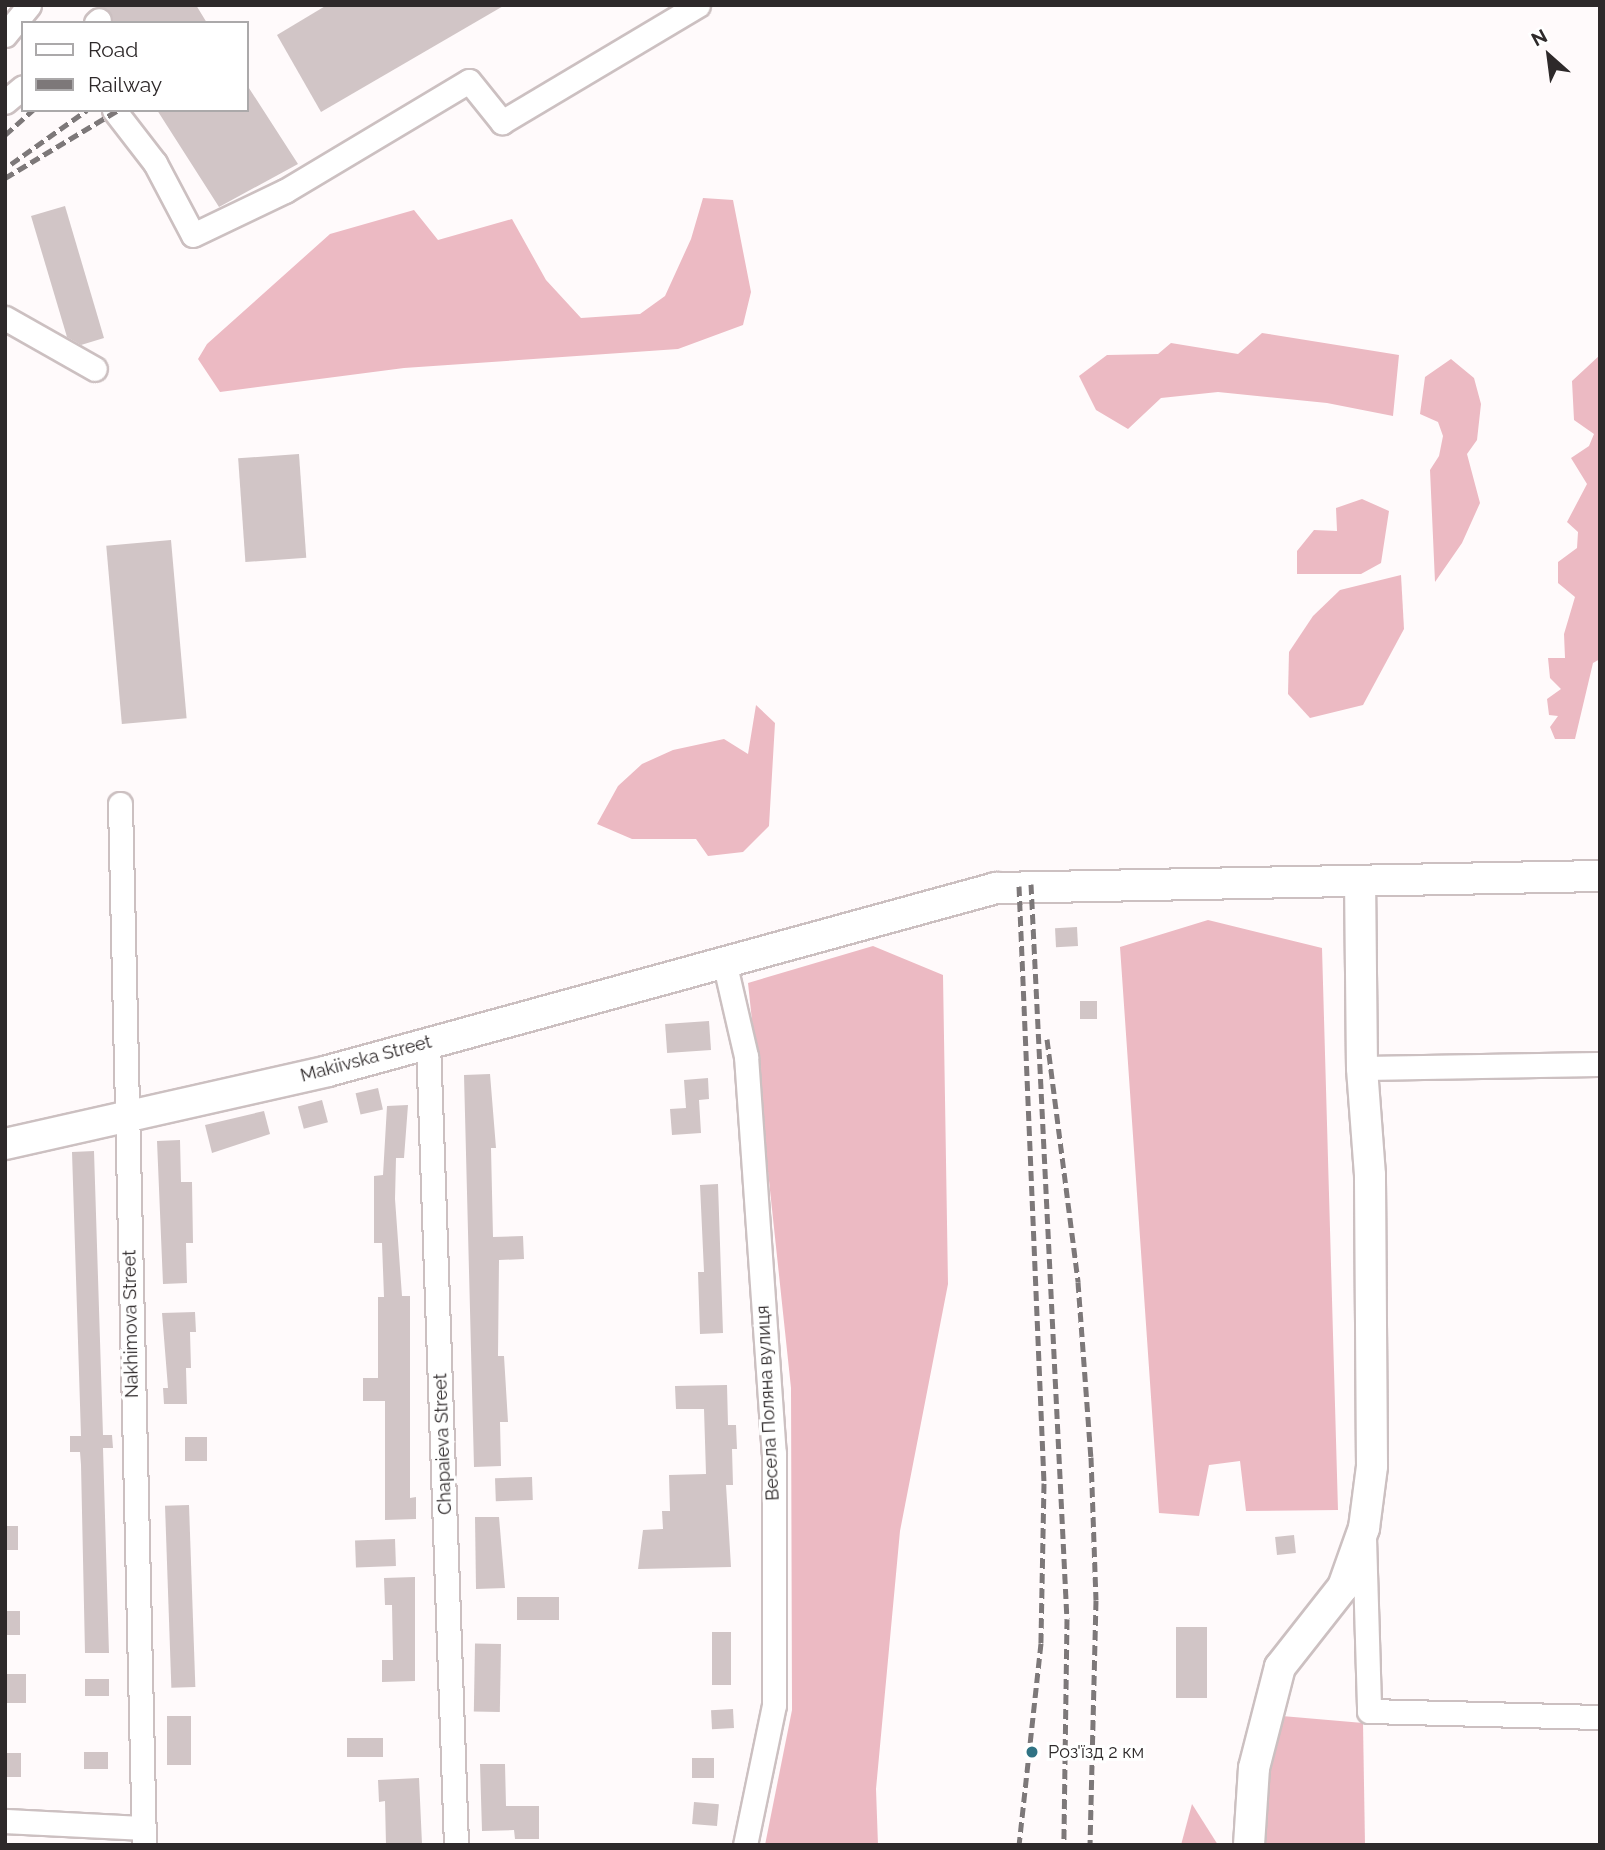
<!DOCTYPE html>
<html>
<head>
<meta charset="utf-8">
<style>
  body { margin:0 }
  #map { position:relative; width:1605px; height:1850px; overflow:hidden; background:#fffafb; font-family:Raleway,sans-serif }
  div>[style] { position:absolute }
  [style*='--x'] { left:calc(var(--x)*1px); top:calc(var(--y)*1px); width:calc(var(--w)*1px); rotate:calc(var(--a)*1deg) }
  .forest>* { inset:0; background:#ecbac3 }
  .building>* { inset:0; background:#d1c5c6; transform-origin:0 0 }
  .roads { filter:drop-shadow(2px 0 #ccc0c1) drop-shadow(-2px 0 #ccc0c1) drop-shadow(0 2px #ccc0c1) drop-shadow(0 -2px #ccc0c1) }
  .minor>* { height:23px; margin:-11.5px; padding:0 11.5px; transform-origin:11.5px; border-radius:11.5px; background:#fff }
  .major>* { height:30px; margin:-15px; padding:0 15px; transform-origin:15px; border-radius:15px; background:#fff }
  .rail>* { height:5px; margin-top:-2.5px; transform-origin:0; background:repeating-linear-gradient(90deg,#7d7879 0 10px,transparent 0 15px) }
  .dots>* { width:19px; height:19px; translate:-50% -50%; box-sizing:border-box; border:4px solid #fff; border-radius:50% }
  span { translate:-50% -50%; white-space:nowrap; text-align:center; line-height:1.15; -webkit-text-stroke:6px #fff; paint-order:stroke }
  .street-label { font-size:18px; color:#2e292a }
  .poi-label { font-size:18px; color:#2e292a }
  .left { translate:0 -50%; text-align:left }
  .frame { position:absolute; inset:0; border:7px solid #2e292a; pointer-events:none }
  .legend { position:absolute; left:21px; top:21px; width:228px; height:91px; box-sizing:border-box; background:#fff; border:2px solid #aba9aa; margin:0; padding:9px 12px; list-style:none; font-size:21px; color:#2e292a }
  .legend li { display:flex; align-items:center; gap:14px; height:35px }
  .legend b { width:35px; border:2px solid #aba9aa }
  .north { position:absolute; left:1514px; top:21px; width:70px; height:70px; -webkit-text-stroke:5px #fff; paint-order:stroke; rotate:332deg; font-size:19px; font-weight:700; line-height:28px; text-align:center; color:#2e292a }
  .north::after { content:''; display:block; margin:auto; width:24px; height:32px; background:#2e292a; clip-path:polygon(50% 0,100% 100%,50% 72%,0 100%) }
</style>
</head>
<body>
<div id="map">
  <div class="forest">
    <i style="clip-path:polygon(703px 198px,733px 200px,751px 292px,743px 325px,678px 349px,404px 368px,220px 392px,198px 359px,207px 344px,330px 234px,414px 210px,438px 240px,512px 219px,546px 280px,581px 318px,640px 314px,665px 296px,691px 239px)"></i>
    <i style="clip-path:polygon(1262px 333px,1399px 355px,1393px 416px,1327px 403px,1218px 392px,1161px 398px,1128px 429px,1096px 410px,1079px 376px,1107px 355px,1158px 354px,1171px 343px,1238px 354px)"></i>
    <i style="clip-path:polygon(1600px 355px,1600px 659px,1593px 663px,1575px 739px,1555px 739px,1550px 727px,1558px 716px,1549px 715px,1547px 699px,1561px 689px,1550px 678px,1548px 658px,1565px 658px,1564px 634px,1575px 597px,1558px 583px,1558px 562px,1577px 548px,1578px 532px,1567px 522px,1587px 484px,1571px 458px,1589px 446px,1594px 434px,1574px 420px,1572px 381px)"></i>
    <i style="clip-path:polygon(1451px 359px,1474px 378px,1481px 404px,1477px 440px,1467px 454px,1480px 503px,1462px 543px,1435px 582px,1430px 470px,1439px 456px,1443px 436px,1438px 422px,1420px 414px,1425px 377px)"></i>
    <i style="clip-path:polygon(1362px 499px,1389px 511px,1381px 563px,1361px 574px,1297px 574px,1297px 551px,1314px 530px,1337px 531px,1336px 508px)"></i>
    <i style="clip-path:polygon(1401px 575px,1404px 629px,1363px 705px,1310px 718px,1288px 694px,1289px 652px,1313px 616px,1340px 590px)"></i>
    <i style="clip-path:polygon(756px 705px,775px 723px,769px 826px,743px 852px,708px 856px,696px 839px,632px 839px,597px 824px,618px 786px,642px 764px,673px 750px,724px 739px,748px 754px)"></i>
    <i style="clip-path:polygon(1208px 920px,1322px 948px,1338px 1510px,1246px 1511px,1240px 1461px,1209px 1465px,1199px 1516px,1159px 1513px,1120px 947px)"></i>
    <i style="clip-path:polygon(873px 946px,943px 975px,948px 1284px,900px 1531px,876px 1789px,878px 1845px,765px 1845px,792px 1710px,791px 1388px,748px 983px)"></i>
    <i style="clip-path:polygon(1282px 1716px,1363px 1723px,1365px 1845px,1252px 1845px,1254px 1768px)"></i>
    <i style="clip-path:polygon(1192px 1804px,1218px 1845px,1181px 1845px)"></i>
  </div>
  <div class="building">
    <i style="clip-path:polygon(89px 5px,196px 5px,207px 23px,113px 23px,108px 10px)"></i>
    <i style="clip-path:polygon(327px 5px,505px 5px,321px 112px,277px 35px)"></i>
    <i style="clip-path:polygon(247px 85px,298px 164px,219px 207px,157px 110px,247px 110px)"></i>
    <i style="clip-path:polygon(65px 206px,104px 338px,81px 345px,67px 337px,31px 216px)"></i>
    <i style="left:299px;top:454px;width:104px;height:61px;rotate:86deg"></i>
    <i style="left:171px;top:540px;width:179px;height:65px;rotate:85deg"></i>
    <i style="left:1077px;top:927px;width:19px;height:22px;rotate:87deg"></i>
    <i style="left:1097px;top:1001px;width:18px;height:17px;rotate:90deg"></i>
    <i style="left:709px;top:1021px;width:29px;height:44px;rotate:86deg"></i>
    <i style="clip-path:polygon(490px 1074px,496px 1148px,491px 1148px,493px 1237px,523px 1236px,524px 1259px,499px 1260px,498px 1356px,504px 1356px,508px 1422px,500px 1422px,501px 1466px,474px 1467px,464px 1075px)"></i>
    <i style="clip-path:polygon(708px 1078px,709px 1099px,699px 1100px,701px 1133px,672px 1135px,670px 1109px,686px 1108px,684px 1080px)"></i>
    <i style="left:378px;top:1088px;width:22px;height:23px;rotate:77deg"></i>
    <i style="left:322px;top:1100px;width:23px;height:25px;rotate:75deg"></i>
    <i style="clip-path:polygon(408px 1105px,404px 1158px,396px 1158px,395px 1199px,402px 1296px,410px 1296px,410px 1498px,416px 1497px,416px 1519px,385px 1520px,385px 1401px,363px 1401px,363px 1378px,378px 1378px,378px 1297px,384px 1297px,382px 1243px,374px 1243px,374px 1176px,383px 1175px,387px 1106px)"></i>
    <i style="clip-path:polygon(264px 1111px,270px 1134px,212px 1153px,205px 1125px)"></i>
    <i style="clip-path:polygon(180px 1140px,181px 1182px,192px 1182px,193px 1243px,186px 1243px,187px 1283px,163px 1284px,157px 1141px)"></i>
    <i style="clip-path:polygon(94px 1151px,103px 1435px,112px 1435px,113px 1448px,103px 1448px,109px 1653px,85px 1653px,81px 1465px,80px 1452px,70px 1452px,70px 1436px,81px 1436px,72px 1152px)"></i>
    <i style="clip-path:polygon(718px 1184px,723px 1333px,700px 1334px,698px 1272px,704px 1272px,700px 1185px)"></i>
    <i style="clip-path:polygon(195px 1312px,196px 1332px,190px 1332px,191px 1368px,186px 1368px,187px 1404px,164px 1404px,163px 1388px,168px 1388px,162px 1313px)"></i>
    <i style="clip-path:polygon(727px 1385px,728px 1425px,736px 1425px,737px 1449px,732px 1449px,733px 1485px,726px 1485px,731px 1567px,638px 1569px,643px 1530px,663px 1529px,662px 1511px,670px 1511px,669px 1475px,706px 1474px,704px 1409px,676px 1409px,675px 1386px)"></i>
    <i style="left:207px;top:1437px;width:24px;height:22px;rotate:90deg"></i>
    <i style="left:532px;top:1477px;width:23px;height:37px;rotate:88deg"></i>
    <i style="left:189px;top:1505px;width:182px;height:24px;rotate:88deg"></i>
    <i style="clip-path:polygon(475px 1517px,499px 1517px,505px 1588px,476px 1589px)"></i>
    <i style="left:5px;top:1526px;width:13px;height:24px"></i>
    <i style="left:1294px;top:1535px;width:18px;height:19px;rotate:84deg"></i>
    <i style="left:395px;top:1539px;width:27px;height:40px;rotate:88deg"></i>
    <i style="clip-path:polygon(415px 1577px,415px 1681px,382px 1682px,382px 1660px,393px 1660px,392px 1605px,385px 1605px,384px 1578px)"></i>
    <i style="left:559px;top:1597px;width:23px;height:42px;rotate:90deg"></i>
    <i style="left:5px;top:1611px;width:15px;height:24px"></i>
    <i style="left:1176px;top:1627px;width:31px;height:71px"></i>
    <i style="left:712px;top:1632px;width:19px;height:53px"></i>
    <i style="left:501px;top:1644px;width:68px;height:26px;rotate:91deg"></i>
    <i style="left:5px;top:1674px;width:21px;height:29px"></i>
    <i style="left:109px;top:1679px;width:17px;height:24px;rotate:90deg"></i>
    <i style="left:733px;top:1709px;width:19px;height:22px;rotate:87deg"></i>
    <i style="left:167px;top:1716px;width:24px;height:49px"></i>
    <i style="left:383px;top:1738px;width:19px;height:36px;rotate:90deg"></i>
    <i style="left:108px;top:1752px;width:17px;height:24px;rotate:90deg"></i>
    <i style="left:5px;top:1753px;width:16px;height:24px"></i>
    <i style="left:692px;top:1758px;width:22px;height:20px"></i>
    <i style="clip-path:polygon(480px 1764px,505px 1764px,506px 1806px,539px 1806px,539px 1839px,515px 1839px,514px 1830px,482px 1831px)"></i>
    <i style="clip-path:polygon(419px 1778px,422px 1844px,386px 1845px,385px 1801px,379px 1802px,378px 1780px)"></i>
    <i style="left:694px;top:1802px;width:25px;height:22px;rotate:5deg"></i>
  </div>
  <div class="roads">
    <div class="minor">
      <i style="--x:96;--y:23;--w:4;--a:-45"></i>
      <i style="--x:5;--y:35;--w:38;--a:-51"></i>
      <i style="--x:5;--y:102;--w:23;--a:-40"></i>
      <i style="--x:114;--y:110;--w:67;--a:52.3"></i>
      <i style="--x:155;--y:163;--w:81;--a:62.2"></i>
      <i style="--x:193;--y:235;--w:102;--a:-25.6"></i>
      <i style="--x:285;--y:191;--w:214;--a:-30.9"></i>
      <i style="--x:469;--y:81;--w:53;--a:51.2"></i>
      <i style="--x:502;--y:122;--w:228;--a:-30.8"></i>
      <i style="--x:5;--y:318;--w:103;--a:29.5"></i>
      <i style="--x:120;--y:804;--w:1041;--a:88.68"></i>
      <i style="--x:724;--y:961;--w:98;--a:77"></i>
      <i style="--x:746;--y:1056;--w:398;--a:86"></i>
      <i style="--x:774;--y:1453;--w:252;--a:90"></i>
      <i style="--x:774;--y:1705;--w:143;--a:101.7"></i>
      <i style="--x:428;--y:1043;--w:802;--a:88"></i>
      <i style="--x:1362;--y:1068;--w:238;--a:-1"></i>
      <i style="--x:1364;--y:1538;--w:173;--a:88.3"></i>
      <i style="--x:1369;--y:1711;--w:231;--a:1.5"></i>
      <i style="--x:5;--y:1821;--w:139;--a:2.9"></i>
    </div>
    <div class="major">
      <i style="--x:5;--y:1144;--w:331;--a:-12.7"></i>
      <i style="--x:328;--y:1071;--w:693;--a:-15.32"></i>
      <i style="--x:996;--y:888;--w:604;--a:-1.14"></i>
      <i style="--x:1249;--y:1845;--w:77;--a:-86.3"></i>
      <i style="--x:1254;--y:1768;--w:104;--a:-75.6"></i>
      <i style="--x:1280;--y:1667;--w:102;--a:-51.8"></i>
      <i style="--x:1343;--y:1587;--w:63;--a:-70.4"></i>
      <i style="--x:1364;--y:1528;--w:63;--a:-82.6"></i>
      <i style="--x:1372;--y:1466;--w:291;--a:-90.4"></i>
      <i style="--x:1370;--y:1175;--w:107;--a:-94.3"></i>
      <i style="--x:1362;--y:1068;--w:184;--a:-90.6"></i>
    </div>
  </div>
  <div class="rail">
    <i style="--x:5;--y:135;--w:38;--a:-42"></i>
    <i style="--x:11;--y:164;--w:93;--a:-35.4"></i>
    <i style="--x:5;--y:178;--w:132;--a:-31"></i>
    <i style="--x:1031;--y:884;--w:736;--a:87.2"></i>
    <i style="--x:1067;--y:1619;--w:226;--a:90.8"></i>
    <i style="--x:1019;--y:886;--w:598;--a:87.6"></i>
    <i style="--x:1044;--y:1483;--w:160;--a:91.1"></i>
    <i style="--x:1041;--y:1643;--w:203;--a:96.2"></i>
    <i style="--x:1047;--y:1039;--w:245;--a:82.7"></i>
    <i style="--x:1078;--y:1282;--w:175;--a:85.8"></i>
    <i style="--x:1091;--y:1457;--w:143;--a:88"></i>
    <i style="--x:1096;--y:1600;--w:245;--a:91.4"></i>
  </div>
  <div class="dots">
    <i style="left:1032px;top:1752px;background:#307384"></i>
  </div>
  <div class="street-label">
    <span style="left:366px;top:1059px;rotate:-15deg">Makiivska Street</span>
    <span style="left:131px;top:1324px;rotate:-91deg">Nakhimova Street</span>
    <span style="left:768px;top:1403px;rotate:-93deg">Весела Поляна вулиця</span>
    <span style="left:443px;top:1444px;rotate:-92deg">Chapaieva Street</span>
  </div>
  <div class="poi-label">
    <span class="left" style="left:1048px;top:1752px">Роз'їзд 2 км</span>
  </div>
  <div class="frame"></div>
  <ul class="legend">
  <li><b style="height:9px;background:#fff"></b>Road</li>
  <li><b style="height:9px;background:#7d7879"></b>Railway</li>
  </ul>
  <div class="north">N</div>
</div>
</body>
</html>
